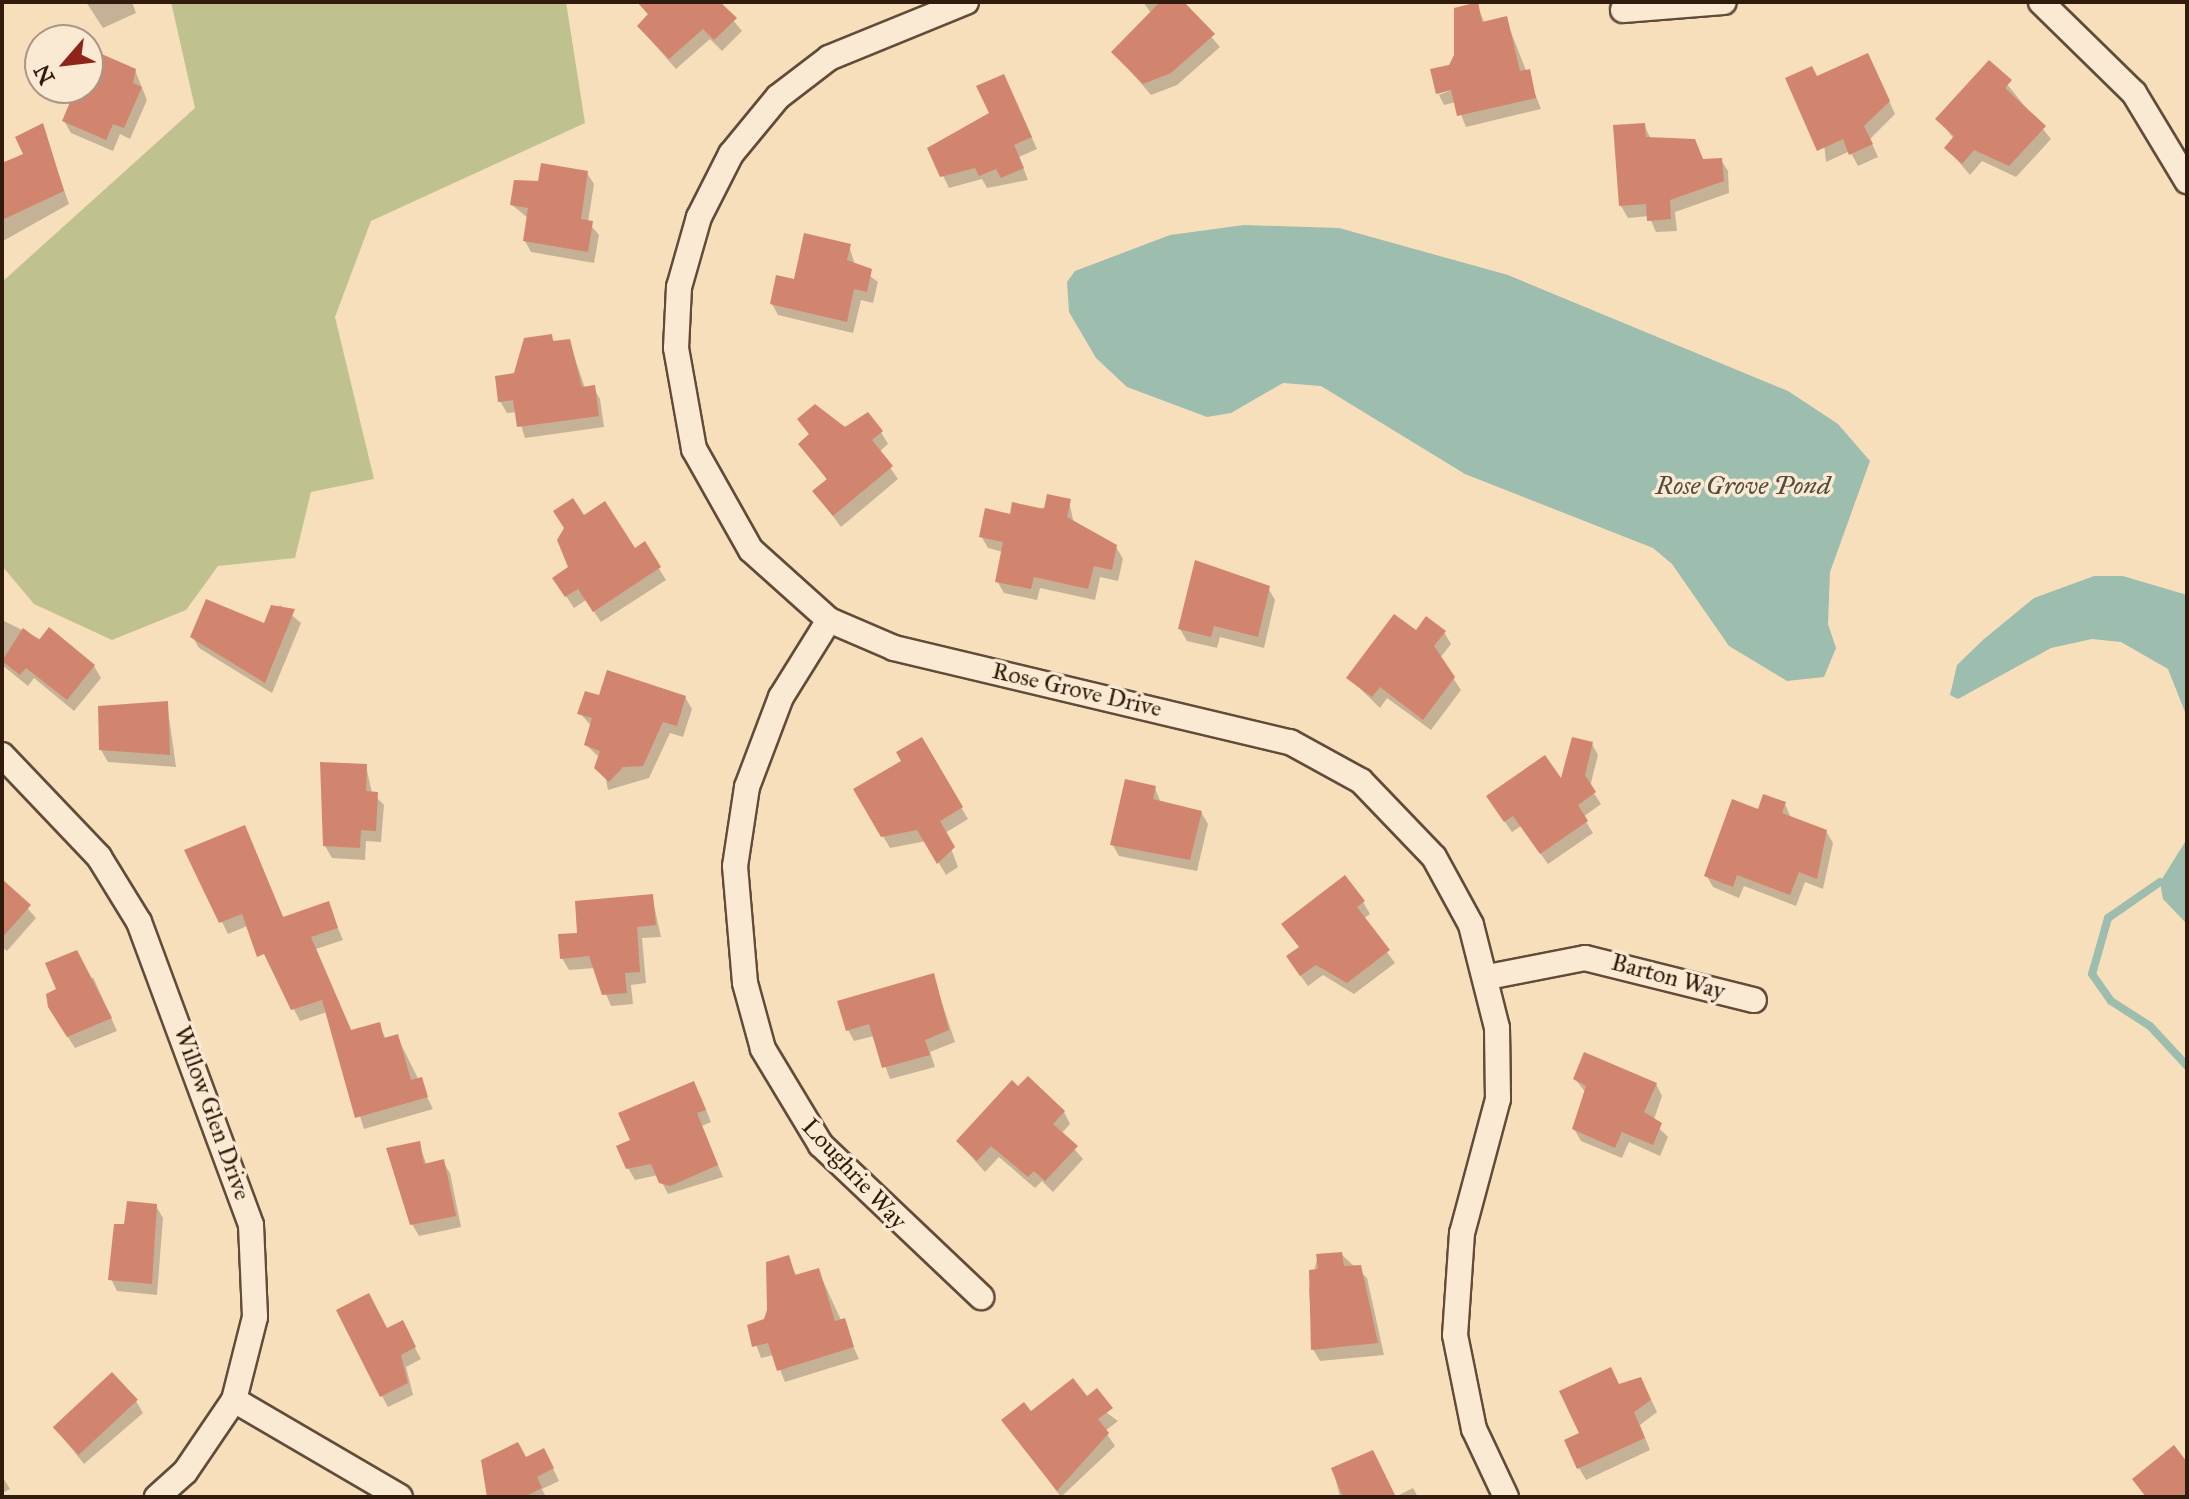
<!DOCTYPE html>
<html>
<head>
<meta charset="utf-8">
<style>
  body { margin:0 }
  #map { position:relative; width:2189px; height:1499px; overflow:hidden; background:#f7dfbc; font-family:"IM FELL Great Primer",serif }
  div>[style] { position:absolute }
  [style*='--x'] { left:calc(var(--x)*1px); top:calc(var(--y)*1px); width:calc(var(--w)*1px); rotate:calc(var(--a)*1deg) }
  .green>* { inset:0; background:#bfc18f }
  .water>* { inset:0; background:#9dbdae }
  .shadow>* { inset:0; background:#0003 }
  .stream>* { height:8px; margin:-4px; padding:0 4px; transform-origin:4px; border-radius:4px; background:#9dbdae }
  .building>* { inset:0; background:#d1856f; transform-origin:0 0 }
  .roads { filter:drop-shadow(2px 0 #624c39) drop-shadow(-2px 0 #624c39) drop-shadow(0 2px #624c39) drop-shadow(0 -2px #624c39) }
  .minor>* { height:24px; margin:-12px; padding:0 12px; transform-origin:12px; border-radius:12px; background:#faead3 }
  span { translate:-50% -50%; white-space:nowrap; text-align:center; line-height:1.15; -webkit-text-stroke:7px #faead3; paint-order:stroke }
  .street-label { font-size:24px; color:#301b0d }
  .water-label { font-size:26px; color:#514c3d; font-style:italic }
  .frame { position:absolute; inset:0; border:4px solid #301b0d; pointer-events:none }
  .north { position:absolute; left:24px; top:24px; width:80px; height:80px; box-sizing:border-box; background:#faead3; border:2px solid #a99784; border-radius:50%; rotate:242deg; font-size:22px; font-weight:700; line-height:32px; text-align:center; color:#301b0d }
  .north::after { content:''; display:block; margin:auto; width:28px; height:36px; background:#8f2418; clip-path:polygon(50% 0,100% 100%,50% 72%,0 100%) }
</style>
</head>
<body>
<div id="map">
  <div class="green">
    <i style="clip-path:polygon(171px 2px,566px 2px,585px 123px,371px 221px,335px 317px,374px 479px,311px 492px,295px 558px,218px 566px,186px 610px,112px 640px,34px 604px,2px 566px,2px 282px,195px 108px)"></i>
  </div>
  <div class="water">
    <i style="clip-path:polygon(1244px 225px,1339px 228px,1508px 275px,1788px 391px,1838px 424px,1870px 461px,1830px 572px,1828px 624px,1836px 648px,1824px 677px,1787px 681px,1729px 646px,1672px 564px,1653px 548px,1465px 474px,1321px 386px,1283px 383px,1231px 413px,1207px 417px,1127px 387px,1096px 358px,1069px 312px,1067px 282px,1075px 271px,1170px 235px)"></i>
    <i style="clip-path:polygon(2094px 576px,2123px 576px,2187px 595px,2187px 717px,2168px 669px,2121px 642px,2092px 639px,2051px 648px,1958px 699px,1950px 695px,1957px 665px,1984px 639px,2034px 598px)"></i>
    <i style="clip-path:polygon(2187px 839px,2187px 924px,2163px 899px,2160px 882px)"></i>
  </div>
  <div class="shadow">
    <i style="clip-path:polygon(86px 2px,132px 2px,136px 13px,103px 28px)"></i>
    <i style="clip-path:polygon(638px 2px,718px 2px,742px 31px,722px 51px,710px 39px,676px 69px,639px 27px,649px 16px)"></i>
    <i style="clip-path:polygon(1143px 2px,1181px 2px,1220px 47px,1177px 85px,1151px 95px,1114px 52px,1151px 13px)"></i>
    <i style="clip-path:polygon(1477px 5px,1485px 24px,1506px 19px,1541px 109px,1466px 127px,1456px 102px,1444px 105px,1439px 95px,1460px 86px,1438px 94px,1433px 71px,1450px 66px)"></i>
    <i style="clip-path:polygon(88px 50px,135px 70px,147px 100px,130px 139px,120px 134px,113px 151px,71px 133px,64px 121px,78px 88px,88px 88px)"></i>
    <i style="clip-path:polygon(1990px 63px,2051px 139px,2016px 177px,1982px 161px,1970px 175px,1947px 148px,1954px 139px,1938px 119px)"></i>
    <i style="clip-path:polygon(1874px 67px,1895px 114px,1870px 139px,1878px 157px,1858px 166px,1850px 151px,1826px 162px,1817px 78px)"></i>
    <i style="clip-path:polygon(1004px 76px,1037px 149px,1019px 157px,1028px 180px,987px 188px,982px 179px,949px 188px,930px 149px,991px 114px)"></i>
    <i style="clip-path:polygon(1644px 125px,1651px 139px,1694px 141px,1704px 161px,1721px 160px,1728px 171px,1729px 193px,1675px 212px,1677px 231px,1656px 232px,1649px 216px,1628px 218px,1621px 206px)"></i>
    <i style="clip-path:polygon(42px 126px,69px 204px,3px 241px,2px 166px,25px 155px)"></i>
    <i style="clip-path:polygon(587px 173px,594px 184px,588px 222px,599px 235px,594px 263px,531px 252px,525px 241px,528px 218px,512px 205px,540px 183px)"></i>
    <i style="clip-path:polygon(849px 246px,855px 265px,878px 282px,873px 303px,861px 300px,853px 333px,778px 315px,772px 304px)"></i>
    <i style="clip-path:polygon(551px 336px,555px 343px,569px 341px,585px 388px,593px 387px,600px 399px,604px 427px,525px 438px,517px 412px,507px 413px,500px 401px,515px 374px)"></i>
    <i style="clip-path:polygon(799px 419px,881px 432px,888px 444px,879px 452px,898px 479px,841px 527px,815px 492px,828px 481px,800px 444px,810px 436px)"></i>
    <i style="clip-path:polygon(1069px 501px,1074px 524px,1116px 547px,1123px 559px,1118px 581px,1100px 577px,1095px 600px,1040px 588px,1037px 600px,1004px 593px,997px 581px,1003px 552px,988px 548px,981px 536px,1011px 516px)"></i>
    <i style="clip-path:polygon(584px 517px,635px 550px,644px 544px,666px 580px,601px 622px,586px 600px,574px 608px,562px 590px)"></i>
    <i style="clip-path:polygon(1268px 588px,1275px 600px,1264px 648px,1220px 637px,1217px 648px,1187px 641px,1180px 629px)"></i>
    <i style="clip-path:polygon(280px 605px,301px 623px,272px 693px,199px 648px,192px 636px,264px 626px)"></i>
    <i style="clip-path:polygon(2px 620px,94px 666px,101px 678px,74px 711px,34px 678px,28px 686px,2px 665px)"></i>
    <i style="clip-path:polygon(1444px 632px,1451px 644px,1440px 658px,1461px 690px,1431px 730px,1387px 698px,1380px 708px,1349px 678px)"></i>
    <i style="clip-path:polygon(685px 697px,692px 709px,683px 737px,670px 733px,649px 778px,608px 790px,602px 760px,586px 745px,592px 727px,580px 713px,600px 698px)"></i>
    <i style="clip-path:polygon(167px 703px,176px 767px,108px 762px,101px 750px)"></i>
    <i style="clip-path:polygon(921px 740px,968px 819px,945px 833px,958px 867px,946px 875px,926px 841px,890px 848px,856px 790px,903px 762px)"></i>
    <i style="clip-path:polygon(1592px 744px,1598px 755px,1590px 787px,1601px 804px,1583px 817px,1593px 833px,1548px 864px,1521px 826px,1512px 832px,1495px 808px,1562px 783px)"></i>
    <i style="clip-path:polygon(366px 766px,372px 793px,384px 805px,381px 842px,366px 841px,365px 860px,332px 858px,325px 846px)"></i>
    <i style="clip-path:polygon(1155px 788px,1161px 803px,1201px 812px,1208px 824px,1197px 871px,1119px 856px,1112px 844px)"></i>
    <i style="clip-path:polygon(1785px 804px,1791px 818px,1826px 831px,1833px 843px,1823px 889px,1805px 882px,1796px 906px,1744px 886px,1739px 898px,1713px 887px,1706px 875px,1759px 812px)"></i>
    <i style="clip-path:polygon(245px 827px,284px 919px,328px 904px,343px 940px,316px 949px,352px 1032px,379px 1025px,386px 1039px,397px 1036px,433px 1109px,364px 1129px,327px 1012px,300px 1021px,250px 925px,228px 934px,187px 851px)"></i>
    <i style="clip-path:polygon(2px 879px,36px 918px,7px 951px,2px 947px)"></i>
    <i style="clip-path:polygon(652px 896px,661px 937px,642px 938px,646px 983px,631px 985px,633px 1004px,611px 1006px,595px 968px,569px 970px,562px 958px,579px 934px)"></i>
    <i style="clip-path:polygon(1363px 902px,1370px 914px,1363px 919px,1395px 963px,1354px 994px,1323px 975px,1308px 986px,1295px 968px,1300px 948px,1283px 924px)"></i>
    <i style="clip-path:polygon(933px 976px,955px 1042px,930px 1052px,935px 1067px,890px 1079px,874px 1036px,854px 1041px,848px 1030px)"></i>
    <i style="clip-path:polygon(93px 977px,117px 1031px,75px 1048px,57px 1020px)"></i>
    <i style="clip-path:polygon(1575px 1079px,1656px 1084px,1662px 1096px,1653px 1122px,1668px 1137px,1660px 1156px,1629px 1142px,1622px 1158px,1581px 1141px,1574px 1129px,1586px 1093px)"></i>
    <i style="clip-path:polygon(700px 1095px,711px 1122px,702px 1126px,723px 1177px,668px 1194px,658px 1175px,635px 1180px,628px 1168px,632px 1141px)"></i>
    <i style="clip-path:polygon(1064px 1112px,1070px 1124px,1061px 1134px,1083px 1159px,1053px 1192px,1042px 1181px,1035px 1188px,999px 1157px,985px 1172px,958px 1142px)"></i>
    <i style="clip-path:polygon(418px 1143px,427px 1165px,443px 1162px,450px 1173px,461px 1227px,419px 1236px,412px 1224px)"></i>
    <i style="clip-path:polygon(156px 1206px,163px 1218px,157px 1295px,117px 1291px,111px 1279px,126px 1226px)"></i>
    <i style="clip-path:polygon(1341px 1254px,1367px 1278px,1384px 1355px,1320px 1361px,1313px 1349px,1309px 1289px,1318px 1256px)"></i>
    <i style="clip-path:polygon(788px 1257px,797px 1277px,818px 1270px,859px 1359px,785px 1382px,774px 1355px,761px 1358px,749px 1326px,766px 1321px)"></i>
    <i style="clip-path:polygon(387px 1331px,408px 1335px,421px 1359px,406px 1367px,413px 1395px,388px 1407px,382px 1396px)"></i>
    <i style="clip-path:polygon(1619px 1386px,1647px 1391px,1657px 1412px,1640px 1425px,1650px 1450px,1586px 1480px,1579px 1468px,1582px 1434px)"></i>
    <i style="clip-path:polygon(1087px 1398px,1118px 1421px,1105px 1431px,1115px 1446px,1061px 1497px,1004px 1421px)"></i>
    <i style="clip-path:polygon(136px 1401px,143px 1413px,84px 1464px,55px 1428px)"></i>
    <i style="clip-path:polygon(526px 1459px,550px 1462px,559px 1481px,542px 1489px,546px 1497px,490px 1497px)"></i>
    <i style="clip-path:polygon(1333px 1469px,1395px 1497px,1413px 1488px,1418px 1497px,1340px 1497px)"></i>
    <i style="clip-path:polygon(2px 1476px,10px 1489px,2px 1493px)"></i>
  </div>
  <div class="stream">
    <i style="--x:2160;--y:882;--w:63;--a:145.3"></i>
    <i style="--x:2108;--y:918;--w:58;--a:105.9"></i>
    <i style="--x:2092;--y:974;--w:33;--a:55"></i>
    <i style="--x:2111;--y:1001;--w:46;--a:32.7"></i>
    <i style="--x:2150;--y:1026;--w:54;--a:47.2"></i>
  </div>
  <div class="building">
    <i style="clip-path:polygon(637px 2px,720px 2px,737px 18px,714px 40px,703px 29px,669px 59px,637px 26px,648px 14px)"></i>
    <i style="clip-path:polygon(1160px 2px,1184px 2px,1215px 34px,1171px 73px,1143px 84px,1111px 52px)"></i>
    <i style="clip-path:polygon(1478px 2px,1482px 22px,1507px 16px,1520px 71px,1530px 69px,1536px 98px,1457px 116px,1451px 90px,1436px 94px,1430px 69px,1449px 65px,1454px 55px,1454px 8px)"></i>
    <i style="clip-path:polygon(88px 48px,136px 69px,133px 83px,142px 87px,124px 128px,113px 124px,106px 140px,62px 121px,76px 88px,88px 88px)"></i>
    <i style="clip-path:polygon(1868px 53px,1890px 101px,1864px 126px,1873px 144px,1849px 155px,1843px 139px,1817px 151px,1785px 78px,1812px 66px,1817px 76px)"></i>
    <i style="clip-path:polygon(1989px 60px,2012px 80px,2005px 88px,2046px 126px,2009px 166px,1974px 150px,1962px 164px,1944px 148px,1954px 136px,1935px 119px)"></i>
    <i style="clip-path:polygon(1004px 74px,1032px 137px,1014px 145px,1024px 168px,1001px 178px,996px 169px,979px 176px,975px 168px,940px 177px,927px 148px,989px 113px,976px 86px)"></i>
    <i style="clip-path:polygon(43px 123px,64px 191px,2px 220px,2px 163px,23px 154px,15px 137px)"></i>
    <i style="clip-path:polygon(1645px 123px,1646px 137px,1695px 139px,1703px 159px,1722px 158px,1724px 181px,1670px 200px,1671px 219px,1647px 221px,1646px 204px,1619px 206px,1613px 125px)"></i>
    <i style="clip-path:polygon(541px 163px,588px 171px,581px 219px,593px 221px,588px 252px,523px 241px,528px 208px,510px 205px,514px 180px,538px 181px)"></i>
    <i style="clip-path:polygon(804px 233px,851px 244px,847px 260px,872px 269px,867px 292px,854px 289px,847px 322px,770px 304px,776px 275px,794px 279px)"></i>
    <i style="clip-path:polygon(552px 334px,553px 341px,570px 339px,582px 387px,595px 385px,599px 416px,517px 427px,513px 400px,498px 402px,495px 376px,514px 373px,524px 338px)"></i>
    <i style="clip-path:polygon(815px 404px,845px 427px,868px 412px,883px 431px,872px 440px,893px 466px,833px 516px,812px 491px,827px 479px,798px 444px,809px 434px,797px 419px)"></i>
    <i style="clip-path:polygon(1047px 494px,1071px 499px,1067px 517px,1117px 545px,1112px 570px,1094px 566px,1088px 589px,1034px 577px,1031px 589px,995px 582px,1003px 542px,979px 537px,985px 508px,1010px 514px,1012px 502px,1044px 509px)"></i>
    <i style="clip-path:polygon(573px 498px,584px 515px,605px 501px,635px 548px,645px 541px,661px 567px,593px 612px,578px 589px,565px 597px,552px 578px,568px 567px,557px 540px,564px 528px,553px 511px)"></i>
    <i style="clip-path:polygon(1195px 560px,1270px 586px,1258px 637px,1214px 626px,1211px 637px,1178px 629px)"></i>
    <i style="clip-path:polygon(206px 599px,264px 623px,271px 605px,295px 609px,265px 683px,190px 637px)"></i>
    <i style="clip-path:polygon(1394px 614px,1416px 630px,1426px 616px,1446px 631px,1434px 646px,1455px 677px,1423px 720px,1380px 687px,1372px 697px,1346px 678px)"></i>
    <i style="clip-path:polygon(49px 627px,95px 665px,67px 700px,26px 668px,20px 675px,2px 661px,23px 628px,39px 640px)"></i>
    <i style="clip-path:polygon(607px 670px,686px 696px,677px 726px,663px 722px,643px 766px,623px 767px,609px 782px,594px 768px,600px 751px,584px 745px,592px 718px,577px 714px,585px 691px,599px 695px)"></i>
    <i style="clip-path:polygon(168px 701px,170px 755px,99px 750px,98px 706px)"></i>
    <i style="clip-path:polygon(922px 737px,963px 807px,940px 821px,955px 847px,937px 864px,917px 830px,881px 837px,853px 789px,901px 761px,896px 752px)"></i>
    <i style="clip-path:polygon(1572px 737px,1593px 742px,1585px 775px,1596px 792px,1578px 805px,1588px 821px,1540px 854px,1513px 816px,1504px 822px,1486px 796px,1545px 755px,1561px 778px)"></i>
    <i style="clip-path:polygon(320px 762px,367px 764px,366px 791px,378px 792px,376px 831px,361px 830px,360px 848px,323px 846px)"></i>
    <i style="clip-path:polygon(1125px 779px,1156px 786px,1153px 799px,1202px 811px,1190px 860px,1110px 845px)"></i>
    <i style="clip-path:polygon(1763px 794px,1786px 802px,1782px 813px,1827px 830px,1817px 879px,1799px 872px,1790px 895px,1737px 875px,1733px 887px,1704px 876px,1732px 799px,1758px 809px)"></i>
    <i style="clip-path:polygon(245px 825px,283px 917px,329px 901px,338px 928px,311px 937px,351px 1030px,380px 1022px,384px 1038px,398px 1034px,411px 1080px,422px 1077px,428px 1097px,355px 1118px,322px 1000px,291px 1010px,264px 954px,257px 957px,242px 914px,219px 923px,184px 850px)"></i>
    <i style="clip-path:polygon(1345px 875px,1365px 901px,1357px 907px,1390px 950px,1347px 983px,1316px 965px,1300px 976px,1286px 956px,1299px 947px,1281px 924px)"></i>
    <i style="clip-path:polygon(2px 879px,31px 905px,2px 938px)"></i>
    <i style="clip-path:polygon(653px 894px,656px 925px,637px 927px,640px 972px,625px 973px,627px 993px,602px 995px,589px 956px,560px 959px,558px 934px,577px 933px,575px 901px)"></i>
    <i style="clip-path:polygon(77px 950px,112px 1018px,67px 1037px,48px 1007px,46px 994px,56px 989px,45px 963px)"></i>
    <i style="clip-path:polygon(934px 973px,949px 1030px,925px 1040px,930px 1055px,882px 1068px,869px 1024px,846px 1031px,837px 1001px)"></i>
    <i style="clip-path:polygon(1584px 1052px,1657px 1083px,1644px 1112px,1662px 1123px,1653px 1145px,1622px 1132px,1615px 1148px,1572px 1129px,1586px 1086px,1573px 1079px)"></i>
    <i style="clip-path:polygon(1028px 1076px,1065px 1111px,1053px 1124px,1078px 1146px,1045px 1181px,1034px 1171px,1028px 1177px,991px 1146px,977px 1161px,956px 1141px,1012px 1080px,1018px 1086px)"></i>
    <i style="clip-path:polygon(694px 1081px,706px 1110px,697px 1113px,718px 1165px,670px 1186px,659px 1183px,651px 1164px,626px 1169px,616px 1146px,630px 1140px,618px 1113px)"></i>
    <i style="clip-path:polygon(420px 1141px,424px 1164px,444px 1159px,456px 1216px,410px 1225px,386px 1148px)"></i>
    <i style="clip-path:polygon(127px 1201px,157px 1204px,152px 1284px,108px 1280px,114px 1224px,124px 1224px)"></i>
    <i style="clip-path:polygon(1342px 1252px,1344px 1266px,1361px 1265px,1378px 1343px,1311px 1350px,1309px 1270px,1318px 1269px,1316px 1254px)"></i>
    <i style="clip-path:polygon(789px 1255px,795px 1275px,819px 1268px,835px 1321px,845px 1318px,854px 1347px,777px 1371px,768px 1343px,752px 1347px,747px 1325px,764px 1319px,767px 1310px,766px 1262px)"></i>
    <i style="clip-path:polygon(369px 1293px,387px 1328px,403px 1320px,416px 1347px,401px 1355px,408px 1383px,380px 1397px,336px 1310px)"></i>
    <i style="clip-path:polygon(1611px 1367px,1619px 1384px,1641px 1377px,1651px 1400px,1634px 1412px,1645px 1438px,1577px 1469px,1564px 1440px,1579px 1433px,1559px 1391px)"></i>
    <i style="left:112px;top:1372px;width:38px;height:81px;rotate:47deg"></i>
    <i style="clip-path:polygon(1073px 1378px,1087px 1396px,1097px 1388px,1113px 1408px,1098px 1419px,1109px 1433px,1057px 1491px,1001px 1420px,1024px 1402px,1031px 1411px)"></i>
    <i style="clip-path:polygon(518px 1442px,526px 1457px,544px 1448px,554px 1468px,537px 1477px,542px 1488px,524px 1497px,487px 1497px,481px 1460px)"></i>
    <i style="clip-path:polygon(2174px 1445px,2187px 1462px,2187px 1497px,2146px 1497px,2132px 1479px)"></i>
    <i style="clip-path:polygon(1373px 1450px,1396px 1497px,1343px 1497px,1331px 1468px)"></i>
  </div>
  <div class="roads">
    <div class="minor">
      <i style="--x:966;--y:2;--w:148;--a:157.8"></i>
      <i style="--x:829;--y:58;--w:64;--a:142.6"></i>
      <i style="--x:778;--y:97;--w:74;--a:129.5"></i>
      <i style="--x:731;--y:154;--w:71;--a:116.9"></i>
      <i style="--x:699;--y:217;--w:73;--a:105.9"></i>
      <i style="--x:679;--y:287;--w:61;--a:92.8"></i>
      <i style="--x:676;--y:348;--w:103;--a:79.9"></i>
      <i style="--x:694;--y:449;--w:116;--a:60.6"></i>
      <i style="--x:751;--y:550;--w:105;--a:41.9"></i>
      <i style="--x:829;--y:620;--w:71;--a:23.3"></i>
      <i style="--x:894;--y:648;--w:407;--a:13.4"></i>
      <i style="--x:1290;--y:742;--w:81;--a:28.8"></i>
      <i style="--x:1361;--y:781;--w:105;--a:46.2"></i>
      <i style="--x:1434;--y:857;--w:77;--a:61.4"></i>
      <i style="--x:1471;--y:925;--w:106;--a:75.8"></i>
      <i style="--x:1497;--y:1028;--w:71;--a:89.2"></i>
      <i style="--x:1498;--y:1099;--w:139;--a:105"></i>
      <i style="--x:1462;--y:1233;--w:102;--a:93.9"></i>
      <i style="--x:1455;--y:1335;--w:96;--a:78.6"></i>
      <i style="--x:1474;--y:1429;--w:75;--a:64.8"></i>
      <i style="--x:2041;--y:2;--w:130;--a:44.4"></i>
      <i style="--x:2134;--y:93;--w:103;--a:58.9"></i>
      <i style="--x:1623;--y:10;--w:101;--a:-4.5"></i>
      <i style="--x:829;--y:620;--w:91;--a:121.9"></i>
      <i style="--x:781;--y:697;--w:96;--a:110.7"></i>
      <i style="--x:747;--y:787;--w:80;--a:98.6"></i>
      <i style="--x:735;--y:866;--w:117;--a:85.1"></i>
      <i style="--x:745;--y:983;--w:68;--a:74.7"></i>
      <i style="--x:763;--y:1049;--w:112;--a:58.9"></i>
      <i style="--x:821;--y:1145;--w:221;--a:43.5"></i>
      <i style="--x:2;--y:755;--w:141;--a:46.4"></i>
      <i style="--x:99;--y:857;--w:76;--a:58.4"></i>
      <i style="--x:139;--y:922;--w:323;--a:69.7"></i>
      <i style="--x:251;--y:1225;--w:92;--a:87.5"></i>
      <i style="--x:255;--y:1317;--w:86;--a:104.2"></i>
      <i style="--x:234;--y:1400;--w:87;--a:124.2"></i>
      <i style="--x:185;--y:1472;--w:38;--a:138"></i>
      <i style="--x:1488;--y:977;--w:99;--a:-11.1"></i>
      <i style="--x:1585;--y:958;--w:174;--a:14"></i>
      <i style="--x:234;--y:1400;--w:192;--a:30.3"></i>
    </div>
  </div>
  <div class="street-label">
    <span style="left:1077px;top:690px;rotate:13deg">Rose Grove Drive</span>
    <span style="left:1668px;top:977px;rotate:15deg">Barton Way</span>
    <span style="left:212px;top:1113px;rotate:70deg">Willow Glen Drive</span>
    <span style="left:854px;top:1174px;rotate:47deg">Loughrie Way</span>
  </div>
  <div class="water-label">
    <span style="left:1743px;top:486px">Rose Grove Pond</span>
  </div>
  <div class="frame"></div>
  <div class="north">N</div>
</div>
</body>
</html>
